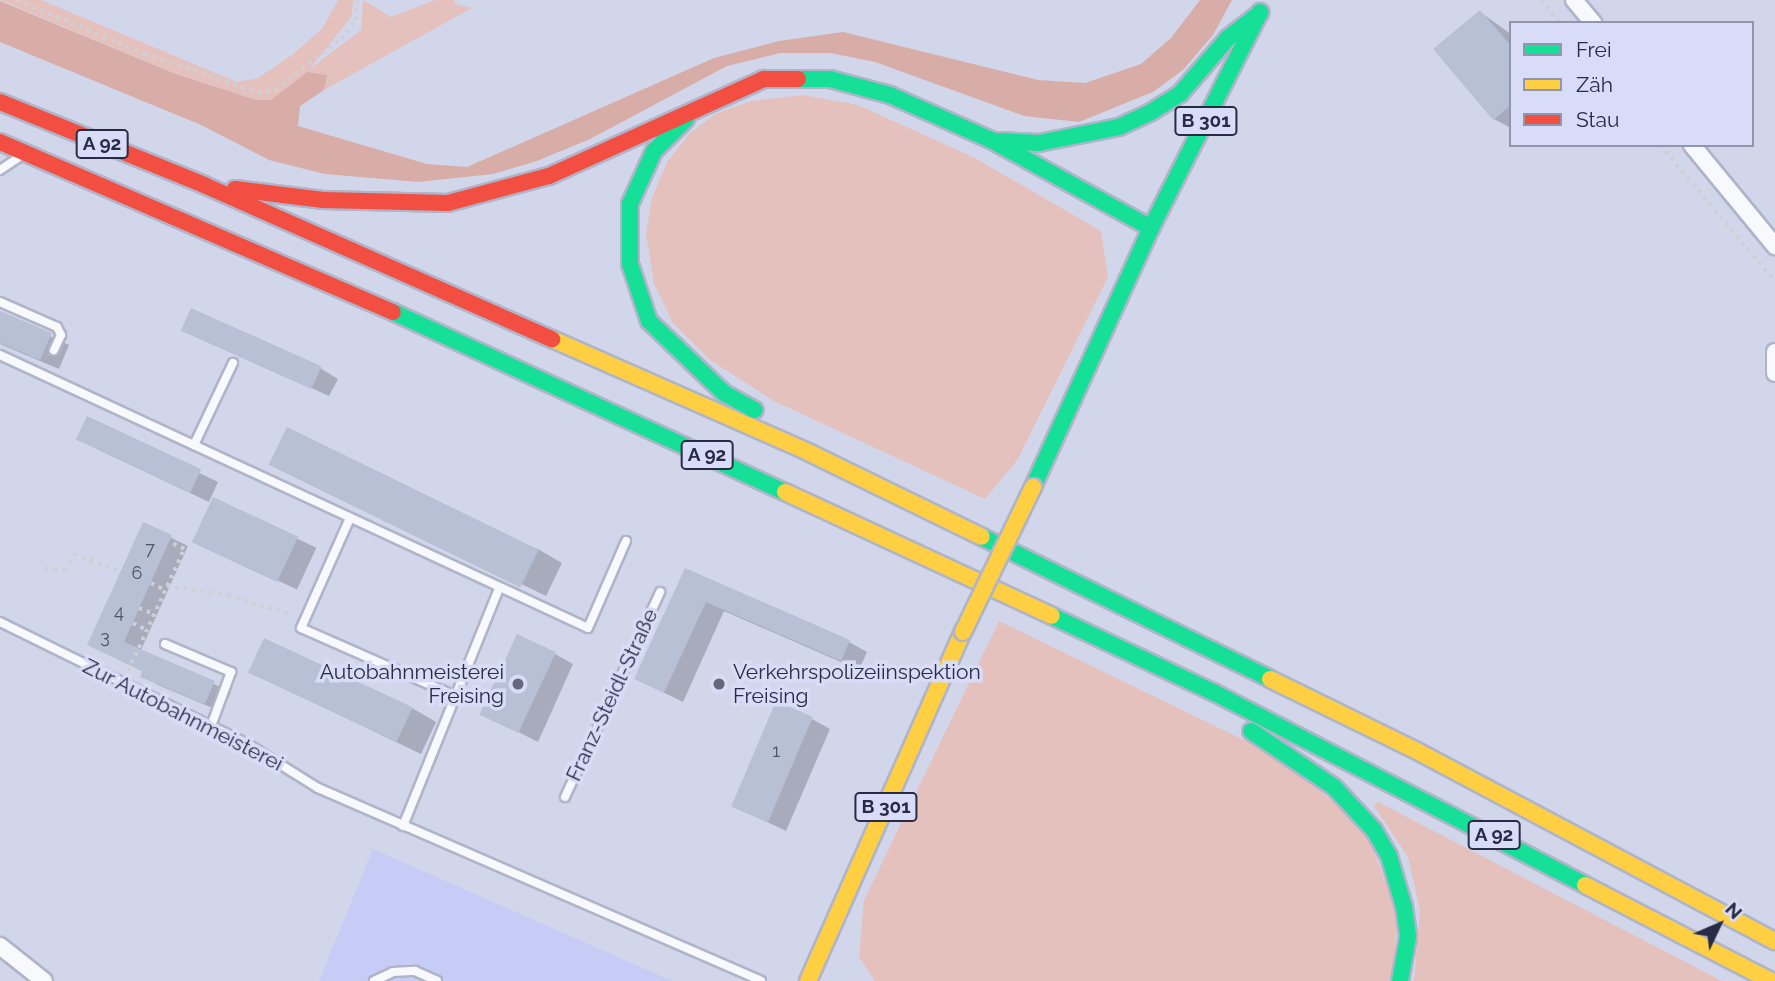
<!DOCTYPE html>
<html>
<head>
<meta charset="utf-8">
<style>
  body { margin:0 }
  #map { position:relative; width:1775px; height:981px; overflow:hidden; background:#d2d6ea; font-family:Raleway,sans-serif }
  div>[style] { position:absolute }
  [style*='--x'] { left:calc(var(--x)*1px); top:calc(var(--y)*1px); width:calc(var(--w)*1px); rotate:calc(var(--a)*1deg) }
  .built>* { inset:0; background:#c6ccf5 }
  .green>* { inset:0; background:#e5c1be }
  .forest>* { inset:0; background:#d8ada8 }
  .shadow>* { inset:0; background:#0003; transform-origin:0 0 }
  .building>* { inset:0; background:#b8c0d5; transform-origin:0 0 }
  .path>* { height:3.5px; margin-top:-1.75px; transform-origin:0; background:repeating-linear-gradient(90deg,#cfcfd6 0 3.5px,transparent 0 8.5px) }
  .roads { filter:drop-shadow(2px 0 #b0b4c9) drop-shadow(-2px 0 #b0b4c9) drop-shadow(0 2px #b0b4c9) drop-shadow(0 -2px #b0b4c9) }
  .lane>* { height:8px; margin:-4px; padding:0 4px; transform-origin:4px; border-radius:4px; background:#f8f9fc }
  .street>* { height:16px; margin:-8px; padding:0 8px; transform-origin:8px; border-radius:8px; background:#f8f9fc }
  .fast>* { height:16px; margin:-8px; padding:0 8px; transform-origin:8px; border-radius:8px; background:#16e098 }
  .slow>* { height:16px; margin:-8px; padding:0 8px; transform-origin:8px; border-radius:8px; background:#ffcf43 }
  .jam>* { height:16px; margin:-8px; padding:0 8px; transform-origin:8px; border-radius:8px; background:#f24e42 }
  .bridges { filter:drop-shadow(2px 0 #b0b4c9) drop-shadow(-2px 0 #b0b4c9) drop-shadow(0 2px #b0b4c9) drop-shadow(0 -2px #b0b4c9) }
  .slow-bridge>* { height:16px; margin:-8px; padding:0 8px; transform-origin:8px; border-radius:8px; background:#ffcf43 }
  .dots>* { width:19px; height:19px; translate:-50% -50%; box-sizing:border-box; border:4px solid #d8dcf6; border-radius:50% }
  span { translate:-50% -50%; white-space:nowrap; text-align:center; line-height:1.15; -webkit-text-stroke:7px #d8dcf6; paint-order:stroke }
  .number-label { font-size:18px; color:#4e536a }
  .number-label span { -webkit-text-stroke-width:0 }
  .shield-label span { padding:2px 5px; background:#d8dcf6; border:2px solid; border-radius:5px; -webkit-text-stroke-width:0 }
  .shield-label { font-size:19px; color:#282b44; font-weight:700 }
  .poi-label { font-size:21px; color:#282b44 }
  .right { translate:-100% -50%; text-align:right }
  .left { translate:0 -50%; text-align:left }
  .street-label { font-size:21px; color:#282b44 }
  .legend { position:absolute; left:1509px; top:21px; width:245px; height:126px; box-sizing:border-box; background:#d8dcf6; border:2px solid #9295af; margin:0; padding:9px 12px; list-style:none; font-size:21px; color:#282b44 }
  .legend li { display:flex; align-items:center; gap:14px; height:35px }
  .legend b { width:35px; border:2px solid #9295af }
  .north { position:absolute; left:1684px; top:890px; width:70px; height:70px; -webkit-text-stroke:5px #d8dcf6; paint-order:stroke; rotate:46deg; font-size:19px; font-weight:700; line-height:28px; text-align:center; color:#282b44 }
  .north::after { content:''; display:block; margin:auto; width:24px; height:32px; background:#282b44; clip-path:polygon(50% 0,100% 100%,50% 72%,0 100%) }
</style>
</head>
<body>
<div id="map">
  <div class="built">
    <i style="clip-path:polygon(373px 849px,672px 981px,319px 981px)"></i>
  </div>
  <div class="green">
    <i style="clip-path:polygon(0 0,41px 0,237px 82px,258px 78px,292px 55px,322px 29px,338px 0,353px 0,352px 16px,310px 69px,361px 30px,363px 0,391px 17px,435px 0,455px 0,454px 4px,472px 8px,324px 90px,327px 75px,307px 72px,271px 100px,256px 100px,173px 73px)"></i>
    <i style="clip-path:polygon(803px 95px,858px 105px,973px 157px,1101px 231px,1108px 277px,1018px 459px,985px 499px,774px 401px,710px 360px,673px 323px,654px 284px,646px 234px,652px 198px,667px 162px,689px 134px,715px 114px,751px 101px)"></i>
    <i style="clip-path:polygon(999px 621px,1291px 763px,1368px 835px,1398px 915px,1392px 981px,875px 981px,859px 957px,864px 900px)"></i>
    <i style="clip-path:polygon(1378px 802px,1722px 981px,1414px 981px,1420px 911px,1408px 857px,1374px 806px)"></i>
  </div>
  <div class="forest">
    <i style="clip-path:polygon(1200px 0,1232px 0,1213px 35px,1183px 70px,1153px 92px,1079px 122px,1024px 116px,875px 62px,830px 53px,780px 53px,727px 66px,590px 139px,537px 161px,493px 174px,418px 182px,325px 174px,269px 160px,201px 125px,0 42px,0 1px,173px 73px,256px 100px,271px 100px,307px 72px,327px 75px,324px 90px,300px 106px,298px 126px,427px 164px,467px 167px,714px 58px,779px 41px,843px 32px,1038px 80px,1085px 83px,1141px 64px,1171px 38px)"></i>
  </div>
  <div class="shadow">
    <i style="clip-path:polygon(1480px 12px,1511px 34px,1511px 128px,1494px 119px)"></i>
    <i style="clip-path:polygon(0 313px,69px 345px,59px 369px,0 344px)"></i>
    <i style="clip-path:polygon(183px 330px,320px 368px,338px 379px,329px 396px)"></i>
    <i style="clip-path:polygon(88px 419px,218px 482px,209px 502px,97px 449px)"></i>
    <i style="clip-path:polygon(271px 463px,538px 549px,562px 563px,546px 596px)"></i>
    <i style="left:214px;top:500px;width:113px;height:46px;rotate:25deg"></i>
    <i style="clip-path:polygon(143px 524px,188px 546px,141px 650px,231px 692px,222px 712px,158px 685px,142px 676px,144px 672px,89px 644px)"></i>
    <i style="clip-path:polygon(686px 570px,849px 642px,867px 652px,859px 670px,724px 611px,683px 702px,636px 679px)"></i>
    <i style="clip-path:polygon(555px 654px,573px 664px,538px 742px,483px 714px)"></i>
    <i style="clip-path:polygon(250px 672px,412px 708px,436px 722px,421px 754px)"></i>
    <i style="clip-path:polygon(812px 719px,830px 729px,786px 831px,732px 805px)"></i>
  </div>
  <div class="building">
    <i style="clip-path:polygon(1480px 10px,1511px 46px,1511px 105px,1493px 120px,1433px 49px)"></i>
    <i style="left:191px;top:308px;width:143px;height:25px;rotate:24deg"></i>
    <i style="clip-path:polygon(0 311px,52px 333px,40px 360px,0 343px)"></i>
    <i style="left:87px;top:416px;width:126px;height:26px;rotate:25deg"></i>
    <i style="left:287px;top:427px;width:280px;height:42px;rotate:26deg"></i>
    <i style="left:213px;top:497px;width:94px;height:50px;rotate:25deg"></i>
    <i style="clip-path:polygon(143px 522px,172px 535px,124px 642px,215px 681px,205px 704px,140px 677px,142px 671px,87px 645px)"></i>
    <i style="clip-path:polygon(685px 568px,850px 640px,841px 661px,706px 602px,664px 693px,634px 679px)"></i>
    <i style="left:517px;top:634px;width:43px;height:89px;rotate:25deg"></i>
    <i style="left:264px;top:638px;width:164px;height:38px;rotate:25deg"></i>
    <i style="left:776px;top:701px;width:40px;height:115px;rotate:23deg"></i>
  </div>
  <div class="path">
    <i style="--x:17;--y:0;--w:139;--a:22.9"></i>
    <i style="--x:145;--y:54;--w:120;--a:19"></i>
    <i style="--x:258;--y:93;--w:17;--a:-10"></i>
    <i style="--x:275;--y:90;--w:83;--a:-37.7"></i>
    <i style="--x:341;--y:39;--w:24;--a:-54"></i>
    <i style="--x:355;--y:20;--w:20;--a:-84"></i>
    <i style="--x:1541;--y:0;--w:30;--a:50"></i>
    <i style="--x:1660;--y:145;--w:178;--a:49.8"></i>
    <i style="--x:45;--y:568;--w:21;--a:8"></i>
    <i style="--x:66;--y:571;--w:19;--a:-65"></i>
    <i style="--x:74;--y:554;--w:49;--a:20.3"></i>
    <i style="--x:151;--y:583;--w:16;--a:27"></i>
    <i style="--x:167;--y:586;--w:62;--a:8.4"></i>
    <i style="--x:228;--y:595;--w:68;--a:17.1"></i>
    <i style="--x:139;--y:608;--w:16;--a:22"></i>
    <i style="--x:133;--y:623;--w:16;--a:27"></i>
    <i style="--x:128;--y:671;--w:134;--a:-65.3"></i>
    <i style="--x:184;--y:549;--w:17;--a:-155"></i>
  </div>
  <div class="roads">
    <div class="lane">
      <i style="--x:0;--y:170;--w:22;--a:-34"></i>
      <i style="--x:0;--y:302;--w:62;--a:23.7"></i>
      <i style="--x:57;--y:327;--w:9;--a:63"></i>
      <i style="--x:61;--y:335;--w:17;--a:115"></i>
      <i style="--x:0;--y:355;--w:648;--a:24.9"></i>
      <i style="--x:588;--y:628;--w:95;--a:-66.4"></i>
      <i style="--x:194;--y:445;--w:91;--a:-64.6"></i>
      <i style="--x:350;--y:518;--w:120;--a:114"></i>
      <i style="--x:301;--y:628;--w:168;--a:23.8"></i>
      <i style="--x:0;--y:622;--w:274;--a:26.2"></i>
      <i style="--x:246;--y:743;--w:85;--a:32"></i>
      <i style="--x:318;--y:788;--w:483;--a:23.5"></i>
      <i style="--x:165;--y:644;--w:72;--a:23"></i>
      <i style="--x:231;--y:672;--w:58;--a:110.3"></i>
      <i style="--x:565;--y:797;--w:226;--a:-65.1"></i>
      <i style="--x:403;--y:826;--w:257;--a:-68"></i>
      <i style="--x:374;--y:981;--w:21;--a:-25"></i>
      <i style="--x:393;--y:972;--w:22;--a:-3"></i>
      <i style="--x:415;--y:971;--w:24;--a:24"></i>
    </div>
    <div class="street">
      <i style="--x:1574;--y:0;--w:30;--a:50"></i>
      <i style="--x:1692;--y:145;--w:131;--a:50.6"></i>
      <i style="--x:1775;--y:352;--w:21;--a:90"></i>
      <i style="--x:0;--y:946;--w:56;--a:38.5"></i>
    </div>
    <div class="fast">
      <i style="--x:798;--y:79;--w:32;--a:0"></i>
      <i style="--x:830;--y:79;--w:62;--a:14.9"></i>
      <i style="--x:890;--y:95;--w:111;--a:24"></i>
      <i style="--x:991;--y:140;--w:183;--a:28.8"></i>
      <i style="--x:686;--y:119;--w:45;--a:135"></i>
      <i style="--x:654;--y:151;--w:58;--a:114.4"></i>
      <i style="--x:630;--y:204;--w:60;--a:90"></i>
      <i style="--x:630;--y:264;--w:60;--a:71.6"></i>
      <i style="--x:649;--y:321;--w:104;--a:43.8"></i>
      <i style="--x:724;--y:393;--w:35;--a:29"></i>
      <i style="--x:998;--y:141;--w:41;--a:2.8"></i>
      <i style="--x:1039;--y:143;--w:82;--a:-11.3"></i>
      <i style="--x:1119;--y:127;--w:35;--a:-25"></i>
      <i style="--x:1151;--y:112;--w:34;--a:-32"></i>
      <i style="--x:1180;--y:94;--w:74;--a:-49.4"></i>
      <i style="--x:1228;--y:38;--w:41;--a:-38"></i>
      <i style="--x:393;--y:312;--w:431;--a:24.7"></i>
      <i style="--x:1033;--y:487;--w:285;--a:-65.5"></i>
      <i style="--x:1151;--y:228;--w:242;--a:-63.2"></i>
      <i style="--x:982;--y:537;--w:321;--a:26.2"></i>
      <i style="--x:1052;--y:616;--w:180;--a:25.3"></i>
      <i style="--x:1215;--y:693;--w:417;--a:27.4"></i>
      <i style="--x:1251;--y:731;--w:100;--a:34"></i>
      <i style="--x:1334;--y:787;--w:59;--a:47.1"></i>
      <i style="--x:1374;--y:830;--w:30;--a:60"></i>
      <i style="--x:1389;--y:856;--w:53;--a:73.6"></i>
      <i style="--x:1404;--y:907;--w:30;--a:82"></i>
      <i style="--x:1408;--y:937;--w:45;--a:100.3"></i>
    </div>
    <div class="slow">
      <i style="--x:552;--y:339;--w:282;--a:23.8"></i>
      <i style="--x:810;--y:453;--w:191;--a:26"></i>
      <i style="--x:785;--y:492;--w:294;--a:24.9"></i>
      <i style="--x:1270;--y:679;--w:164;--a:26.1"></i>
      <i style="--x:1417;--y:751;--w:405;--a:28"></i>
      <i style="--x:1585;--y:885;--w:209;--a:27.3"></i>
      <i style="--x:808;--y:981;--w:382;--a:-66.1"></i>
    </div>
    <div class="jam">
      <i style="--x:0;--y:102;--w:220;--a:22.1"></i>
      <i style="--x:204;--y:185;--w:381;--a:23.9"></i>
      <i style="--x:0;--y:142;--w:428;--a:23.4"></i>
      <i style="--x:235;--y:189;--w:89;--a:7.1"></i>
      <i style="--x:323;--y:200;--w:125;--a:1.4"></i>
      <i style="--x:448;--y:203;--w:105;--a:-15"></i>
      <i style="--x:549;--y:176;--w:236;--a:-24.3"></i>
      <i style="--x:764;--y:79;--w:34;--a:0"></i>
    </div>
  </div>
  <div class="bridges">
    <div class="slow-bridge">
      <i style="--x:963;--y:632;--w:161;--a:-64.2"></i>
    </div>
  </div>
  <div class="dots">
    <i style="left:518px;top:684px;background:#64677e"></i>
    <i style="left:719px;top:684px;background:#64677e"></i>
  </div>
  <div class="number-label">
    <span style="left:150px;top:549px">7</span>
    <span style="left:137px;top:573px">6</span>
    <span style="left:119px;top:612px">4</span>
    <span style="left:105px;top:637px">3</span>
    <span style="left:776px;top:751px">1</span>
  </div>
  <div class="shield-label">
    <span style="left:1206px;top:121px">B 301</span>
    <span style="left:102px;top:144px">A 92</span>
    <span style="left:707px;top:455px">A 92</span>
    <span style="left:886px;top:807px">B 301</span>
    <span style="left:1494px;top:835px">A 92</span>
  </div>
  <div class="poi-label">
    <span class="right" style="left:504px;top:684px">Autobahnmeisterei<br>Freising</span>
    <span class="left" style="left:733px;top:684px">Verkehrspolizeiinspektion<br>Freising</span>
  </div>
  <div class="street-label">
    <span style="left:612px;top:695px;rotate:-65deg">Franz-Steidl-Straße</span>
    <span style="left:183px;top:715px;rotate:27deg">Zur Autobahnmeisterei</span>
  </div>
  <ul class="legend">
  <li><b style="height:9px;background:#16e098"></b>Frei</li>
  <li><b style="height:9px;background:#ffcf43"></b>Zäh</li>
  <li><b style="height:9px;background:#f24e42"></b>Stau</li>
  </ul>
  <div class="north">N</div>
</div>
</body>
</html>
